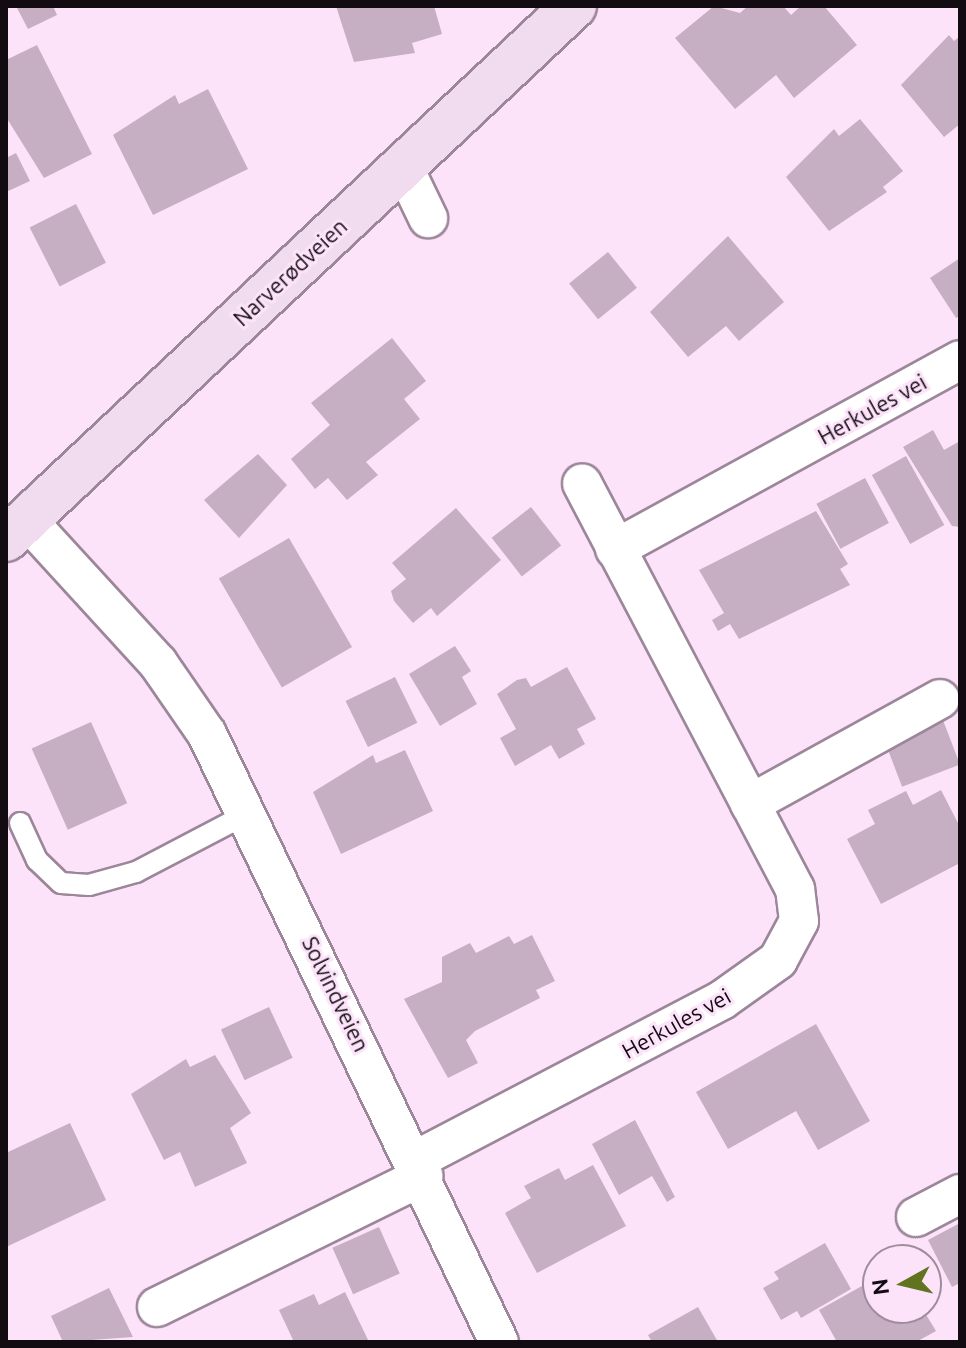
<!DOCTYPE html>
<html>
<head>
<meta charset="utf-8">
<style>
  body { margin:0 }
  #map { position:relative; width:966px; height:1348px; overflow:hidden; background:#fce3f9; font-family:Ubuntu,sans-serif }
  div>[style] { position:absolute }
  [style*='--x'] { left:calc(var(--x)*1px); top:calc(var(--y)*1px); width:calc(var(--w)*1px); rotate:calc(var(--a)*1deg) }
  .building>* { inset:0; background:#c6aec3; transform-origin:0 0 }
  .roads { filter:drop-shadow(2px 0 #9c8699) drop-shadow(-2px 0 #9c8699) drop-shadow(0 2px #9c8699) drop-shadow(0 -2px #9c8699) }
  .lane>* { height:20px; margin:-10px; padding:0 10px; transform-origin:10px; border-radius:10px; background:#fff }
  .street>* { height:38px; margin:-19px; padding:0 19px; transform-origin:19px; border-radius:19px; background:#fff }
  .secondary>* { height:44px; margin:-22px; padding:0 22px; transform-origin:22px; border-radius:22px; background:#f1dcef }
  span { translate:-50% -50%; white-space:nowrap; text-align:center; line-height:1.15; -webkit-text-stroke:6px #fce3f9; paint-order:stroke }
  .street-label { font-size:22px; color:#130b12 }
  .frame { position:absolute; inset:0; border:8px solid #130b12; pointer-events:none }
  .north { position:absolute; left:862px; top:1244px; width:80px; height:80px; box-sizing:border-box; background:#fce3f9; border:2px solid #9f8d9d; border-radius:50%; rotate:262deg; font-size:22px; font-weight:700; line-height:32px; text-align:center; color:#130b12 }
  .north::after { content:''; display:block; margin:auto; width:28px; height:36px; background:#627320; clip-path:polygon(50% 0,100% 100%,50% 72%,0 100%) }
</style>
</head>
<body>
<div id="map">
  <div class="building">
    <i style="clip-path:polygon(16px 6px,53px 6px,57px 15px,28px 29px)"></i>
    <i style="clip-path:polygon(336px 6px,434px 6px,442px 34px,412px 43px,415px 53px,354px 62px)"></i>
    <i style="clip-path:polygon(714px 6px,740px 13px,748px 6px,783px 6px,791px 15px,801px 6px,824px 6px,857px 45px,794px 98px,776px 75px,735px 109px,675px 38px)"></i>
    <i style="clip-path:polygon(949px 35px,954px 41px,960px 36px,960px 124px,944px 137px,901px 85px)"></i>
    <i style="clip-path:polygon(37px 45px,92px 154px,44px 178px,6px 117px,6px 60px)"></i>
    <i style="clip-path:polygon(208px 89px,248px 169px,153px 215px,113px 135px,175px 95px,179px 104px)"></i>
    <i style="clip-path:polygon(860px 119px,903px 171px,883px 187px,887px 192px,829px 231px,786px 177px,834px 129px,839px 136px)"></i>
    <i style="clip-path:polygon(16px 153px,30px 181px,6px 192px,6px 158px)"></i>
    <i style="left:76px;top:204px;width:66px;height:52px;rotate:63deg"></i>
    <i style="clip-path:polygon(728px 236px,784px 302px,739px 341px,726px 326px,688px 357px,650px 312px)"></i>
    <i style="left:608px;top:252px;width:46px;height:50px;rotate:51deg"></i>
    <i style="clip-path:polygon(960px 258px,960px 316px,956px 318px,930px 278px)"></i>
    <i style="clip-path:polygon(392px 338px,426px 381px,404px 399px,420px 419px,366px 462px,378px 475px,347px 500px,328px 478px,315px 489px,291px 459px,330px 425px,311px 403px)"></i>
    <i style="clip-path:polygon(933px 430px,944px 450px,960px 441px,960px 527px,952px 526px,903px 447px)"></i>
    <i style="clip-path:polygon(258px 454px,287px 485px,239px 538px,204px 500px)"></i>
    <i style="left:906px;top:456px;width:79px;height:39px;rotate:61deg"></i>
    <i style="left:865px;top:478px;width:51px;height:55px;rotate:62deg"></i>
    <i style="left:531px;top:507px;width:49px;height:50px;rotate:52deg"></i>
    <i style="clip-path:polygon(456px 508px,501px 560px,437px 616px,431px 608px,413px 623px,394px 601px,391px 591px,406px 579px,392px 563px)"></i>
    <i style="clip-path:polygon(816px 511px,848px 564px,840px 569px,850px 585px,739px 639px,730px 624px,718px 631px,712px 620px,724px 613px,699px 570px)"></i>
    <i style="left:289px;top:538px;width:126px;height:81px;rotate:60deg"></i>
    <i style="clip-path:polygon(455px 646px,471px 671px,462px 677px,477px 704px,440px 726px,409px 674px)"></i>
    <i style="clip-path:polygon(567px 667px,596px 719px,577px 729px,585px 744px,559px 759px,551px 745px,515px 766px,500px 738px,516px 729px,497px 694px,517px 680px,526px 678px,531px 687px)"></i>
    <i style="left:395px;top:677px;width:51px;height:55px;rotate:64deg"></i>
    <i style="left:941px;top:715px;width:53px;height:62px;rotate:69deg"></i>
    <i style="left:91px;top:722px;width:89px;height:65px;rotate:66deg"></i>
    <i style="clip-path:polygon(405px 750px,433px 811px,341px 854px,313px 792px,373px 755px,376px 763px)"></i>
    <i style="clip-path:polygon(941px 790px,960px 827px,960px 863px,881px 904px,847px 839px,875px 824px,868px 810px,906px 791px,913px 805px)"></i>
    <i style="clip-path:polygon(532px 935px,555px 981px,536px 990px,540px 998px,475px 1031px,466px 1040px,478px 1063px,448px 1078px,404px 999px,442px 982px,442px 957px,470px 943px,476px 953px,509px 936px,514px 944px)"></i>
    <i style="left:269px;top:1007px;width:56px;height:53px;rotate:65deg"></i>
    <i style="clip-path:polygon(816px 1024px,870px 1121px,818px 1150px,796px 1111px,728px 1149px,696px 1092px)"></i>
    <i style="clip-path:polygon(215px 1055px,251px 1113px,230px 1128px,247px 1163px,195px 1187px,180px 1152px,164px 1160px,131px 1094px,186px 1059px,190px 1067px)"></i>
    <i style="clip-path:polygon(635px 1120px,675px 1197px,667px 1202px,652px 1176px,619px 1195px,592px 1144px)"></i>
    <i style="clip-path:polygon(70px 1123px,106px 1200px,6px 1247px,6px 1153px)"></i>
    <i style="clip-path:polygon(593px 1165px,626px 1226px,537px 1273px,505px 1213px,531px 1198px,524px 1186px,559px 1168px,565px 1180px)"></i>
    <i style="clip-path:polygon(960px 1223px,960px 1283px,952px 1287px,928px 1240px)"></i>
    <i style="left:379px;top:1227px;width:51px;height:51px;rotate:66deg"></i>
    <i style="clip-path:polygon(825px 1243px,851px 1289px,801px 1318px,797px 1311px,781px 1320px,763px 1288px,779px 1279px,774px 1272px)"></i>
    <i style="clip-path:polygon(878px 1277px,878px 1308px,922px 1308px,936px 1331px,916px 1342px,837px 1342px,819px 1310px)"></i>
    <i style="clip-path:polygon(109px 1288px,133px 1337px,63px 1342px,51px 1316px)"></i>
    <i style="clip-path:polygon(345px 1292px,369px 1342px,294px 1342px,279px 1310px,314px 1294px,319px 1305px)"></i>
    <i style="clip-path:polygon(698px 1307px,718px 1342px,652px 1342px,648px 1335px)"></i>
  </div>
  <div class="roads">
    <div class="lane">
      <i style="--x:20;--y:823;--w:41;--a:65.3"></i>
      <i style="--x:37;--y:860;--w:33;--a:44"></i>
      <i style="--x:61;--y:883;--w:28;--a:4"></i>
      <i style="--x:89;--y:885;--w:49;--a:-15.5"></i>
      <i style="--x:136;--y:872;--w:127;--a:-27.6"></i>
    </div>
    <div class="street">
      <i style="--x:403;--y:166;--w:58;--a:64.3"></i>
      <i style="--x:27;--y:520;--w:194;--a:47.5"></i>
      <i style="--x:158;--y:663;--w:86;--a:55.4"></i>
      <i style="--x:207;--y:734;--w:674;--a:64.35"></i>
      <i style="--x:615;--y:549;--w:393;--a:-28.7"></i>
      <i style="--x:750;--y:804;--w:217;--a:-28.9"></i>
      <i style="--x:416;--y:1160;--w:345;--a:-27.6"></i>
      <i style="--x:722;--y:1000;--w:69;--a:-35.5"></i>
      <i style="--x:778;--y:960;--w:44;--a:-61.7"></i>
      <i style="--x:799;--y:921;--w:32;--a:-97"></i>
      <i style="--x:795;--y:889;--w:458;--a:-117.7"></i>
      <i style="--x:916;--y:1217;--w:50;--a:-27.6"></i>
      <i style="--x:157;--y:1307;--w:297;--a:-26.2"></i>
    </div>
    <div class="secondary">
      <i style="--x:6;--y:539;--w:779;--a:-43.18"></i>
    </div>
  </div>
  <div class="street-label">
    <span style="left:290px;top:272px;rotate:-43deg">Narverødveien</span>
    <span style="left:872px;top:409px;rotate:-29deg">Herkules vei</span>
    <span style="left:336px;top:994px;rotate:64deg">Solvindveien</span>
    <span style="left:676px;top:1023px;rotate:-29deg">Herkules vei</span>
  </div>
  <div class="frame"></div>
  <div class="north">N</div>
</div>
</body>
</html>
